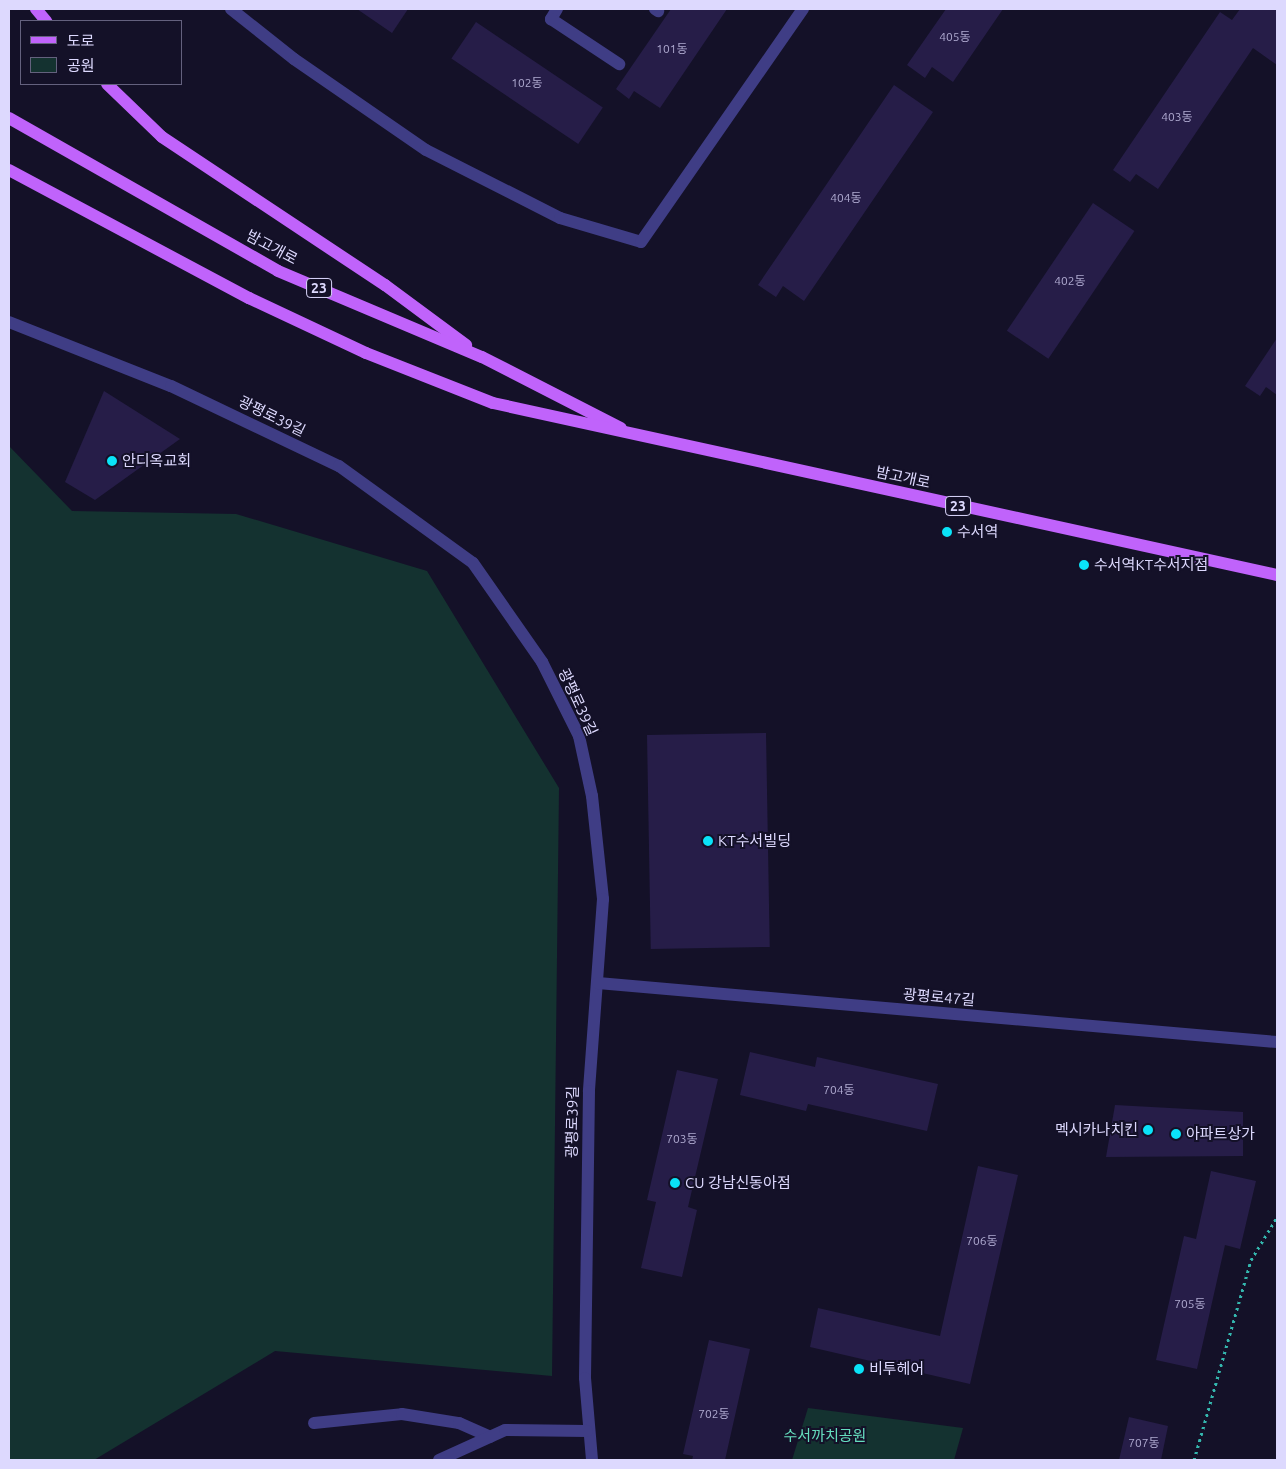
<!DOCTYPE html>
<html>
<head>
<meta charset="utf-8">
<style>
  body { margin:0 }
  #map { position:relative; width:1286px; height:1469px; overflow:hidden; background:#141128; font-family:Ubuntu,"Noto Sans KR",sans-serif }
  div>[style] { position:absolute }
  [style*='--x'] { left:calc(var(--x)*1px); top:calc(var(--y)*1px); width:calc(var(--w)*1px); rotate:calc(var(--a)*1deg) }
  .green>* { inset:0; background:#143230 }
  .building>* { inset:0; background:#261d48; transform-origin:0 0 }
  .path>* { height:3px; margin-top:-1.5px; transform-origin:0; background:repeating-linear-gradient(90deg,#34b7ae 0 2.5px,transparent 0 6.5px) }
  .street>* { height:12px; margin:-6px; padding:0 6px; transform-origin:6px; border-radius:6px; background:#3f3d85 }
  .primary>* { height:12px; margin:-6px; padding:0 6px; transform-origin:6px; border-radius:6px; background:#c063fb }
  .dots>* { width:14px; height:14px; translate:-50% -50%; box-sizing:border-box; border:2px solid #141128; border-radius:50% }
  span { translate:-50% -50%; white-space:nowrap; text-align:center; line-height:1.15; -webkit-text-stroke:4px #141128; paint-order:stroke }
  .number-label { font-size:12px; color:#afaad0 }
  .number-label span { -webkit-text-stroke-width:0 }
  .shield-label span { padding:1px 4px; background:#141128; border:1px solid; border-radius:4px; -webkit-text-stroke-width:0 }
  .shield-label { font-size:14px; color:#ddd9fe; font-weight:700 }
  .street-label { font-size:15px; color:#ddd9fe }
  .poi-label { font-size:15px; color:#ddd9fe }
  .left { translate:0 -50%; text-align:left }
  .right { translate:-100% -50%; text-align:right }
  .park-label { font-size:15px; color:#65ddbe }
  .frame { position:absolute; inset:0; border:10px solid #ddd9fe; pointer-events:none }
  .legend { position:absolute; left:20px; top:20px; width:162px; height:65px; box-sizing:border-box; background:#141128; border:1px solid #64617e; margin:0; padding:6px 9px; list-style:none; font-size:15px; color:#ddd9fe }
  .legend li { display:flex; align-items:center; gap:10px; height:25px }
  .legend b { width:25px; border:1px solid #64617e }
</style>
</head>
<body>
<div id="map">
  <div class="green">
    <i style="clip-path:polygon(9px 446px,72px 511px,236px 514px,427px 571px,559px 788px,552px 1376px,275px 1351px,94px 1460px,9px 1460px)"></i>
    <i style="clip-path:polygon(808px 1408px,963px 1428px,954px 1460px,792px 1460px)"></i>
  </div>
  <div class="building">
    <i style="clip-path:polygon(357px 9px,408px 9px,392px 33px)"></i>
    <i style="clip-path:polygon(671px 9px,727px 9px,660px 108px,634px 91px,629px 99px,616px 89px)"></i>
    <i style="clip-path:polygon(946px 9px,1003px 9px,953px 82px,932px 67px,925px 78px,907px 65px)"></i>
    <i style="clip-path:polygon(1240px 9px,1277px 9px,1277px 65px,1253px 48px,1158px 189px,1136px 174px,1130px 182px,1113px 170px,1220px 12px,1232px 20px)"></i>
    <i style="left:476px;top:22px;width:153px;height:44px;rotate:34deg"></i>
    <i style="clip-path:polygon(894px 85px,933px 112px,804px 301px,783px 286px,776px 297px,758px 285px)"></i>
    <i style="left:1093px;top:203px;width:50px;height:154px;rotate:34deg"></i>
    <i style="clip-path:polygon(1277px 338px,1277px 395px,1266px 387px,1260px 396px,1245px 386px)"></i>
    <i style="clip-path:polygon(104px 391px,180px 439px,95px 500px,65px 482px)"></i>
    <i style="left:766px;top:733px;width:214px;height:119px;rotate:89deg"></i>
    <i style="clip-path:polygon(750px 1052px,815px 1067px,817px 1057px,938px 1084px,927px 1131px,808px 1104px,806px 1111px,740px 1095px)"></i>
    <i style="clip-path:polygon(677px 1070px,718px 1079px,688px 1207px,697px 1210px,682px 1277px,641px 1268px,656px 1202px,647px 1200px)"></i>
    <i style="clip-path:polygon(1115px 1105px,1243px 1112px,1243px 1156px,1106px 1157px)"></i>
    <i style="clip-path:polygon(978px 1166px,1018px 1175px,970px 1384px,810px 1347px,818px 1308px,940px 1336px)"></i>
    <i style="clip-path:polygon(1211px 1171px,1256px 1181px,1240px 1249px,1225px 1245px,1197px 1369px,1156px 1360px,1184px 1236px,1196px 1239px)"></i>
    <i style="clip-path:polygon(709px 1340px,750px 1349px,725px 1460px,692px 1460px,693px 1456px,683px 1454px)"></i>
    <i style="clip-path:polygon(1129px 1417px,1168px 1426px,1161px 1460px,1119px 1460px)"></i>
  </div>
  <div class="path">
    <i style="--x:1194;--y:1460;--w:208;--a:-74.1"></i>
    <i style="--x:1251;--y:1260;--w:50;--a:-58.8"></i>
  </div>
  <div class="street">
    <i style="--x:231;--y:9;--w:80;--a:38.4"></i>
    <i style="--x:294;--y:59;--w:160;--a:34.6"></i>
    <i style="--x:426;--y:150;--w:150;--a:26.9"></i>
    <i style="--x:560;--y:218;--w:84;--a:16.5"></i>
    <i style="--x:641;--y:242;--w:284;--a:-55.2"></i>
    <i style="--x:557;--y:9;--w:12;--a:121"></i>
    <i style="--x:551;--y:19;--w:82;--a:33.5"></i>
    <i style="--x:655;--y:9;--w:4;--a:34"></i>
    <i style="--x:9;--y:322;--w:174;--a:21.6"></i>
    <i style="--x:171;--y:386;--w:186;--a:25.5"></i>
    <i style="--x:339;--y:466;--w:165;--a:35.9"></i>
    <i style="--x:473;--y:563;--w:121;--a:55.1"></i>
    <i style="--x:542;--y:662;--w:83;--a:63.4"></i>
    <i style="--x:579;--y:736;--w:61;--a:77.8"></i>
    <i style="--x:592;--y:796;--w:104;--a:83.9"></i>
    <i style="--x:603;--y:899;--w:193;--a:94.2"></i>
    <i style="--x:589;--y:1091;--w:287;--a:90.8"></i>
    <i style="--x:585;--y:1378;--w:82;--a:85.1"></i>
    <i style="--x:598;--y:983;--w:682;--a:4.97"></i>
    <i style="--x:314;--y:1423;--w:88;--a:-5.8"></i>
    <i style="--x:402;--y:1414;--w:58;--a:9"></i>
    <i style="--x:459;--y:1423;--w:34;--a:24"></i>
    <i style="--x:439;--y:1460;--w:72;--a:-24.4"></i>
    <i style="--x:505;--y:1430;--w:82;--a:0.7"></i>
  </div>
  <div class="primary">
    <i style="--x:36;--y:9;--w:16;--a:50"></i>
    <i style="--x:107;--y:84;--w:76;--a:43.9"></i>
    <i style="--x:162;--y:137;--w:268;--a:33.6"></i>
    <i style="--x:385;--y:285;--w:101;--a:36.5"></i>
    <i style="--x:9;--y:118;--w:309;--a:29.6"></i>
    <i style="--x:278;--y:271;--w:221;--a:22.9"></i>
    <i style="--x:482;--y:357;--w:156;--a:27.1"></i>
    <i style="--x:9;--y:170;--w:272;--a:28.1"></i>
    <i style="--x:249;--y:298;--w:129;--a:25.2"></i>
    <i style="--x:366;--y:353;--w:136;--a:21.5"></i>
    <i style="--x:493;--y:403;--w:803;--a:12.37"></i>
  </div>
  <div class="dots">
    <i style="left:112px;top:461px;background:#0ae3f8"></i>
    <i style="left:947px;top:532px;background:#0ae3f8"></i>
    <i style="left:1084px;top:565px;background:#0ae3f8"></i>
    <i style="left:708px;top:841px;background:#0ae3f8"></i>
    <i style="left:1148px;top:1130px;background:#0ae3f8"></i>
    <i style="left:1176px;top:1134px;background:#0ae3f8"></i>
    <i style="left:675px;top:1183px;background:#0ae3f8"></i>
    <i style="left:859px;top:1369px;background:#0ae3f8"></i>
  </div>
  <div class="number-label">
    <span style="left:955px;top:37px">405동</span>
    <span style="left:672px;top:49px">101동</span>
    <span style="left:527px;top:83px">102동</span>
    <span style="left:1177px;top:117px">403동</span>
    <span style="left:846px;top:198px">404동</span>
    <span style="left:1070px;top:281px">402동</span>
    <span style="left:839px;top:1090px">704동</span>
    <span style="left:682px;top:1139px">703동</span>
    <span style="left:982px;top:1241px">706동</span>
    <span style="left:1190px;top:1304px">705동</span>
    <span style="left:714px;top:1414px">702동</span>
    <span style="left:1144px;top:1443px">707동</span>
  </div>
  <div class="shield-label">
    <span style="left:319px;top:288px">23</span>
    <span style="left:958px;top:506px">23</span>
  </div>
  <div class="street-label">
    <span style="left:272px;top:247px;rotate:28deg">밤고개로</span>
    <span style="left:272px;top:416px;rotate:26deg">광평로39길</span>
    <span style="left:903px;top:477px;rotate:12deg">밤고개로</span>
    <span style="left:578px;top:702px;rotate:65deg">광평로39길</span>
    <span style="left:939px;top:997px;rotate:5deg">광평로47길</span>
    <span style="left:572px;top:1122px;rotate:-89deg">광평로39길</span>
  </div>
  <div class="poi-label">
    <span class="left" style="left:122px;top:461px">안디옥교회</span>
    <span class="left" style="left:957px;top:532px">수서역</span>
    <span class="left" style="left:1094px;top:565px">수서역KT수서지점</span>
    <span class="left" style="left:718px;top:841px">KT수서빌딩</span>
    <span class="right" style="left:1138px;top:1130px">멕시카나치킨</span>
    <span class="left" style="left:1186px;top:1134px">아파트상가</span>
    <span class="left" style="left:685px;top:1183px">CU 강남신동아점</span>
    <span class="left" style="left:869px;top:1369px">비투헤어</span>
  </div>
  <div class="park-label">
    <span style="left:825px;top:1436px">수서까치공원</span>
  </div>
  <div class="frame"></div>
  <ul class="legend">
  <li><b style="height:6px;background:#c063fb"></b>도로</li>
  <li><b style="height:14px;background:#143230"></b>공원</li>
  </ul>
</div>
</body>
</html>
